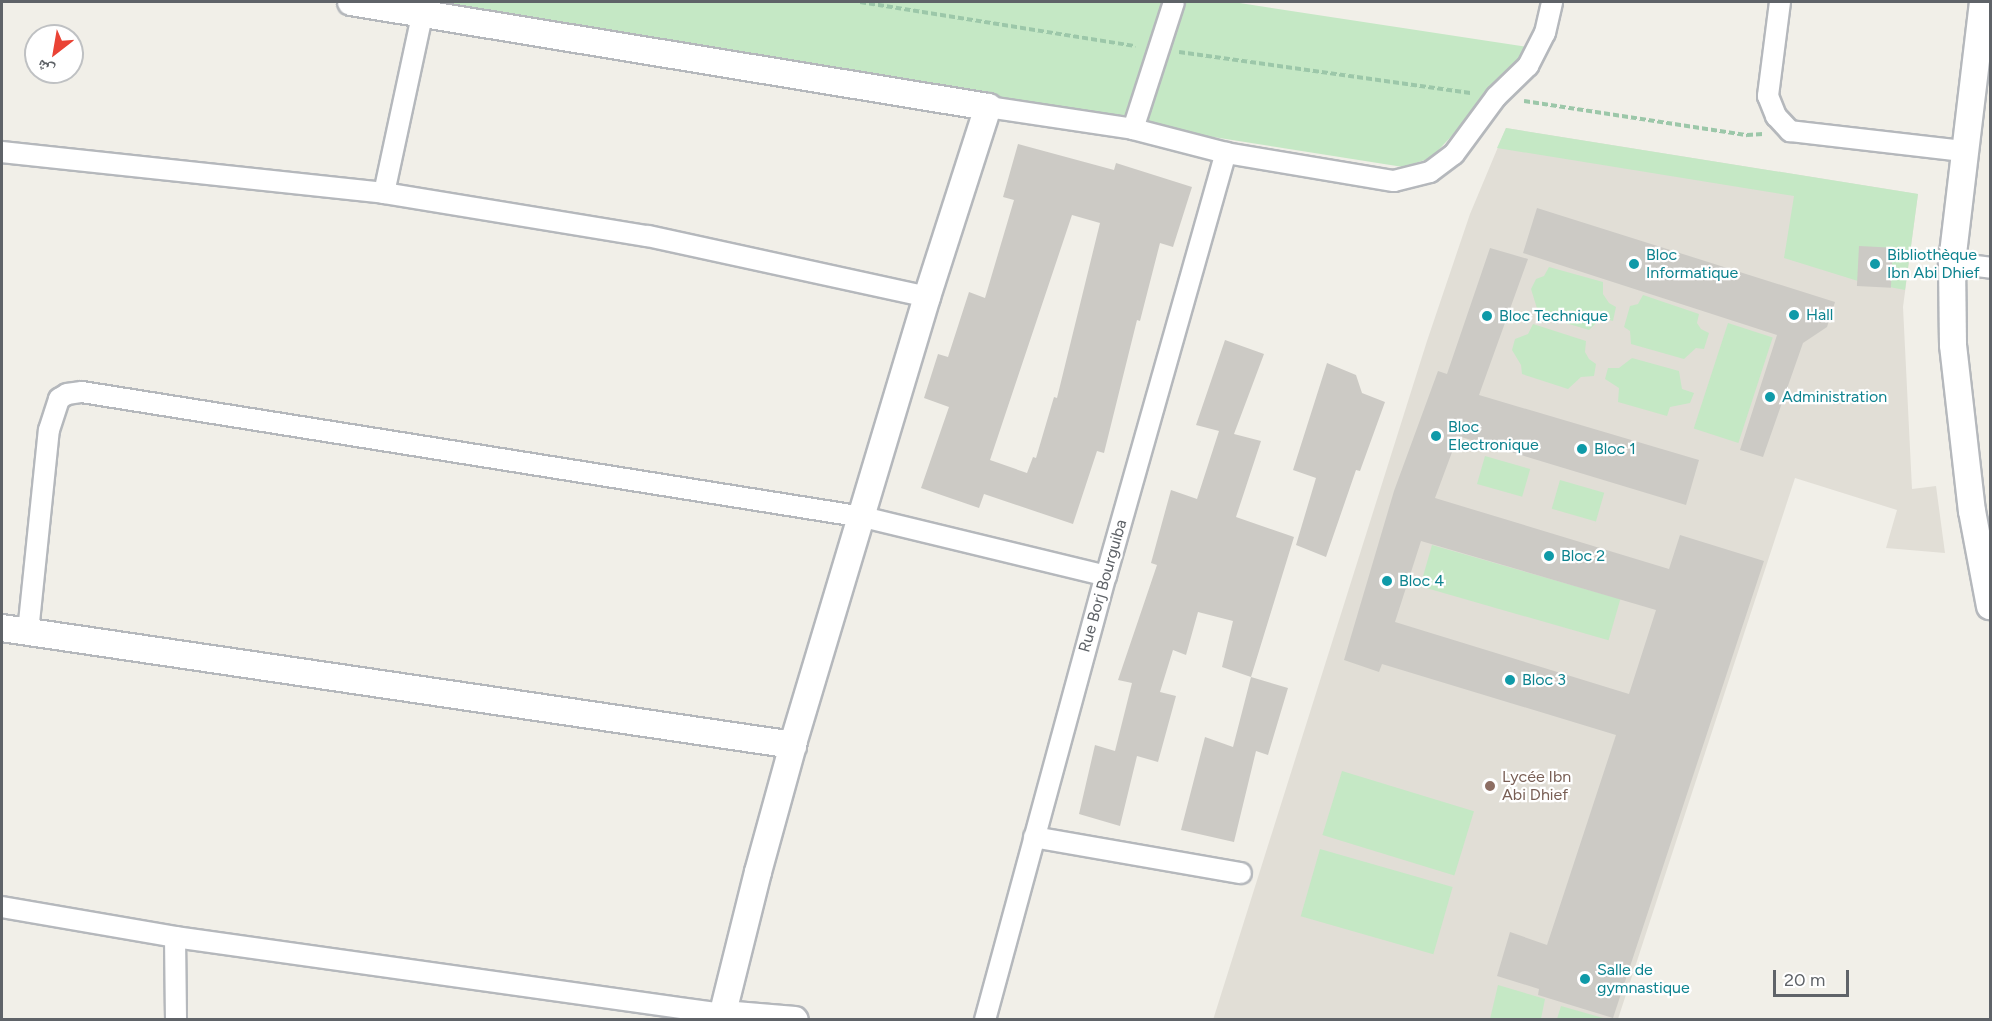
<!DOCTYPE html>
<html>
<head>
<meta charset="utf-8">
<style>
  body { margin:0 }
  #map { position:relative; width:1992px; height:1021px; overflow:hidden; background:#f1efe8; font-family:Figtree,"Noto Naskh Arabic",sans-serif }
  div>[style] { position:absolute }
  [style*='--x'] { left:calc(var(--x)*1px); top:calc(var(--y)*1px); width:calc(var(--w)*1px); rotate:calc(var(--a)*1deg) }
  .education>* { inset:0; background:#e1ded6 }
  .green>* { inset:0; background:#c5e8c5; transform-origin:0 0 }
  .building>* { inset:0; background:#cccac5; transform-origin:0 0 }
  .path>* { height:4px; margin-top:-2px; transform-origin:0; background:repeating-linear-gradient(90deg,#9cc7a9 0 6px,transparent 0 9px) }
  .roads { filter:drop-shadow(2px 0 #b5b8bc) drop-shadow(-2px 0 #b5b8bc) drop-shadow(0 2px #b5b8bc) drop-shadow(0 -2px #b5b8bc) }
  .minor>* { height:20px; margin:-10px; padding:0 10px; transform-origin:10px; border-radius:10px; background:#fff }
  .tertiary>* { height:26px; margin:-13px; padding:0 13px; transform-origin:13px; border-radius:13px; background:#fff }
  .dots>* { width:16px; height:16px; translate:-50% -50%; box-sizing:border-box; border:3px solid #fff; border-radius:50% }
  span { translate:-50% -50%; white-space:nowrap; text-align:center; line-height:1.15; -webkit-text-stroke:4.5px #fff; paint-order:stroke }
  .culture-label { font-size:16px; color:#0d838f }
  .left { translate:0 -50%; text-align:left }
  .street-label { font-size:16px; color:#5f6368 }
  .education-label { font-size:16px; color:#785e54 }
  .frame { position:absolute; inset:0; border:3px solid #5f6368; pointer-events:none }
  .north { position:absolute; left:24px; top:24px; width:60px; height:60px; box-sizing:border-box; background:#fff; border:2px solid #bfc1c3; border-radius:50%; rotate:211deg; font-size:16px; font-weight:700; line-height:24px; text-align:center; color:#5f6368 }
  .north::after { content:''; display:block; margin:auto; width:21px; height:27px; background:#ea4335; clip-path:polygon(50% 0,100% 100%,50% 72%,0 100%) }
  .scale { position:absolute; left:1773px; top:970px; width:76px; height:27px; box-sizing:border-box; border:3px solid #5f6368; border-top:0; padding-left:8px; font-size:18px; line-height:21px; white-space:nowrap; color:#5f6368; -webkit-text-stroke:4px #fff; paint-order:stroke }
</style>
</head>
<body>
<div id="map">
  <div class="education">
    <i style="clip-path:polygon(1506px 128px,1918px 194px,1903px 307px,1912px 489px,1936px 486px,1945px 553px,1886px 548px,1897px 510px,1795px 478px,1618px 1019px,1213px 1020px,1427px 341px,1470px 214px)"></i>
  </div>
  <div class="green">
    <i style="clip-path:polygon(358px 2px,1233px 2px,1534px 48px,1431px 158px,1403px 167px)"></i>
    <i style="clip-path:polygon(1506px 128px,1918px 194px,1905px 290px,1858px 281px,1784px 258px,1794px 196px,1497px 148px)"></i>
    <i style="clip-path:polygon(1549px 267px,1603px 282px,1603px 294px,1609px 303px,1616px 307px,1613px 321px,1601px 318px,1589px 330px,1539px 315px,1531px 289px,1536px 279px,1544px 276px)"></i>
    <i style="clip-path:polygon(1643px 295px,1699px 314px,1697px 323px,1701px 329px,1709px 333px,1704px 349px,1696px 348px,1684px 359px,1631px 344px,1630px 331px,1624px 327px,1630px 306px,1638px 304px)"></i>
    <i style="left:1728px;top:323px;width:47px;height:111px;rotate:18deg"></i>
    <i style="clip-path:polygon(1533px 324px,1586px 341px,1585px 352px,1589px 359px,1596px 364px,1594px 376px,1581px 377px,1568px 389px,1522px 374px,1521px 365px,1512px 350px,1515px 339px,1528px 334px)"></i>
    <i style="clip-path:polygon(1632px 358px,1679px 371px,1682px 389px,1694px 393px,1690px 403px,1670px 407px,1667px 416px,1618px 402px,1619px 388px,1605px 379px,1608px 368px,1619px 368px)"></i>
    <i style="left:1485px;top:456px;width:47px;height:29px;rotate:16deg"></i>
    <i style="left:1560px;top:480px;width:46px;height:30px;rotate:16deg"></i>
    <i style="left:1432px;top:545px;width:196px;height:43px;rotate:16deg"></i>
    <i style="left:1342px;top:771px;width:138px;height:67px;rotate:17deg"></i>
    <i style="left:1320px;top:849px;width:138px;height:70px;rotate:16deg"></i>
    <i style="clip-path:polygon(1498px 985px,1545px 999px,1541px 1019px,1490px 1019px)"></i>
    <i style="clip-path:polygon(1561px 1006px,1603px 1018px,1557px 1019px)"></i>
  </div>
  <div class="building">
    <i style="clip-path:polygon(evenodd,1018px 144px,1114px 170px,1116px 163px,1192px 187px,1173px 247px,1160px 243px,1140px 321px,1137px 320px,1104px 453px,1097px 451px,1073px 524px,984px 494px,979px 508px,921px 488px,949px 407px,924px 398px,938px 354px,948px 357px,969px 292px,985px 298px,1014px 200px,1003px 197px,1018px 144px,1072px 215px,1100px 223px,1057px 398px,1054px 397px,1036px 458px,1033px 457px,1027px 473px,990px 460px,1072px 215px)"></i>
    <i style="clip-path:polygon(1537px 208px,1835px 302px,1827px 327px,1803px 343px,1763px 457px,1740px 450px,1777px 335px,1523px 253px)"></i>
    <i style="left:1859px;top:246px;width:34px;height:40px;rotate:3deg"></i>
    <i style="clip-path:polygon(evenodd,1490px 248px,1528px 259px,1479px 395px,1699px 460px,1686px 505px,1458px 436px,1435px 498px,1669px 569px,1680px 535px,1764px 561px,1613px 1018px,1538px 995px,1539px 989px,1497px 976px,1510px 932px,1547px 945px,1616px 735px,1382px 664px,1379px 672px,1344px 660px,1394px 491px,1438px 371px,1447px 374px,1490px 248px,1421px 541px,1656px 610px,1629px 694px,1395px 622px,1421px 541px)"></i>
    <i style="clip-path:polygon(1225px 340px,1264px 354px,1234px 434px,1261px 441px,1236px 517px,1294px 537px,1251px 677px,1222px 667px,1233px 621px,1198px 612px,1186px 655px,1173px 650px,1160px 692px,1176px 696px,1158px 762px,1137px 756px,1120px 826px,1079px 814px,1095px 745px,1115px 751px,1132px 683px,1118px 680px,1157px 565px,1151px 563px,1171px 490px,1197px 499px,1219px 431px,1196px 425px)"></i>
    <i style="clip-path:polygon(1327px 363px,1356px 375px,1362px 393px,1385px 402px,1360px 471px,1356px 470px,1326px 557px,1296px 545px,1316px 478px,1293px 470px)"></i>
    <i style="clip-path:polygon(1251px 677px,1288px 688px,1268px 755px,1256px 751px,1234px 842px,1181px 830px,1205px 737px,1233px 747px)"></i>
  </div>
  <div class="path">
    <i style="--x:860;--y:2;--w:279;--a:9.1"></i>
    <i style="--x:1179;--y:52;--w:296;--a:8"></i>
    <i style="--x:1524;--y:101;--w:226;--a:8.7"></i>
    <i style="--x:1747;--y:135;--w:16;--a:-4"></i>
  </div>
  <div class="roads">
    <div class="minor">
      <i style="--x:1780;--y:2;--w:95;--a:97.3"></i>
      <i style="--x:1768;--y:96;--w:22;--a:68"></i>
      <i style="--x:1776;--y:116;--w:21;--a:47"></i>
      <i style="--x:1790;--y:131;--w:175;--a:6.6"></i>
      <i style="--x:988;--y:107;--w:147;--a:8.6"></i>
      <i style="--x:1133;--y:129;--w:96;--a:14.5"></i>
      <i style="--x:1226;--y:153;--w:170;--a:9.5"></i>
      <i style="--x:1394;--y:181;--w:37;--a:-14"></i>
      <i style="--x:1430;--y:172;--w:30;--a:-37"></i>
      <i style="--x:1454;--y:154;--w:71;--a:-53.6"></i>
      <i style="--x:1496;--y:97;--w:45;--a:-44.1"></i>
      <i style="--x:1528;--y:66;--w:37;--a:-63"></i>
      <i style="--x:1545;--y:33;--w:32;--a:-77"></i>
      <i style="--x:1133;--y:129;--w:133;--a:-72.1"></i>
      <i style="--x:2;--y:152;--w:384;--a:6.1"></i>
      <i style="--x:384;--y:193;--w:267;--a:9.3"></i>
      <i style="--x:648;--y:236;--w:286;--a:12.3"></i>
      <i style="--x:384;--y:193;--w:195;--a:-77.9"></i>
      <i style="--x:1952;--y:263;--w:38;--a:7"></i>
      <i style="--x:28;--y:632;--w:203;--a:-84.1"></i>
      <i style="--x:49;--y:430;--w:33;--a:-72"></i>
      <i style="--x:59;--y:399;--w:9;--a:-32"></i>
      <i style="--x:67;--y:394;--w:15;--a:-8"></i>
      <i style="--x:82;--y:392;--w:791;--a:9.09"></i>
      <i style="--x:863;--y:517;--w:250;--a:13.6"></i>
      <i style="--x:1034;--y:837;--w:210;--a:9.9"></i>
      <i style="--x:2;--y:907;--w:176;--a:9.8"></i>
      <i style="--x:175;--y:937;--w:553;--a:8"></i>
      <i style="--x:175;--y:937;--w:83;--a:89.3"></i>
      <i style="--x:985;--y:1020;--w:460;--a:-74.8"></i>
      <i style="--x:1106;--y:576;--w:440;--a:-74.2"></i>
    </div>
    <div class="tertiary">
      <i style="--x:351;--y:2;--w:646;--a:9.36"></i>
      <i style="--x:988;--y:107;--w:200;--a:107.8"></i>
      <i style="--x:927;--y:297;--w:468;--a:106.7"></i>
      <i style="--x:793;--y:745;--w:132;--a:105.4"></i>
      <i style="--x:758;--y:872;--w:153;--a:104"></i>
      <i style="--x:1983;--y:2;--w:263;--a:96.8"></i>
      <i style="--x:1952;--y:263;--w:82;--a:89.3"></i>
      <i style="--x:1953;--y:345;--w:167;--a:83.5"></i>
      <i style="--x:1972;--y:511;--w:97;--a:79.3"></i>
      <i style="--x:2;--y:628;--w:800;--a:8.41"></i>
      <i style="--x:723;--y:1014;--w:72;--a:4.8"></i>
    </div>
  </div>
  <div class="dots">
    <i style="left:1634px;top:264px;background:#0f9aa8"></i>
    <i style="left:1875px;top:264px;background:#0f9aa8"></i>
    <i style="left:1794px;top:315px;background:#0f9aa8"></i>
    <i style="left:1487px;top:316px;background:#0f9aa8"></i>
    <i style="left:1770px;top:397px;background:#0f9aa8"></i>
    <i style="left:1436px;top:436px;background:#0f9aa8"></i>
    <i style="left:1582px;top:449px;background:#0f9aa8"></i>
    <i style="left:1549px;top:556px;background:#0f9aa8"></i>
    <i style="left:1387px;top:581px;background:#0f9aa8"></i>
    <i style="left:1510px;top:680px;background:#0f9aa8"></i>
    <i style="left:1490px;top:786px;background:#8d6e63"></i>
    <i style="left:1585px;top:979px;background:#0f9aa8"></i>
  </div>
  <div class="culture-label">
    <span class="left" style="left:1646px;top:264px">Bloc<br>Informatique</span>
    <span class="left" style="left:1887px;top:264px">Bibliothèque<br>Ibn Abi Dhief</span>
    <span class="left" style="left:1806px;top:315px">Hall</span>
    <span class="left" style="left:1499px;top:316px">Bloc Technique</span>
    <span class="left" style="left:1782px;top:397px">Administration</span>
    <span class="left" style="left:1448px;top:436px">Bloc<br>Electronique</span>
    <span class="left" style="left:1594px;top:449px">Bloc 1</span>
    <span class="left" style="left:1561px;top:556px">Bloc 2</span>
    <span class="left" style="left:1399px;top:581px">Bloc 4</span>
    <span class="left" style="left:1522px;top:680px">Bloc 3</span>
    <span class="left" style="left:1597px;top:979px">Salle de<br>gymnastique</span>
  </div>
  <div class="street-label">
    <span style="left:1103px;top:586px;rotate:-74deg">Rue Borj Bourguiba</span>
  </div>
  <div class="education-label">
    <span class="left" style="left:1502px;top:786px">Lycée Ibn<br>Abi Dhief</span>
  </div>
  <div class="frame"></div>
  <div class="north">ش</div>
  <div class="scale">20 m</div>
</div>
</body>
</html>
